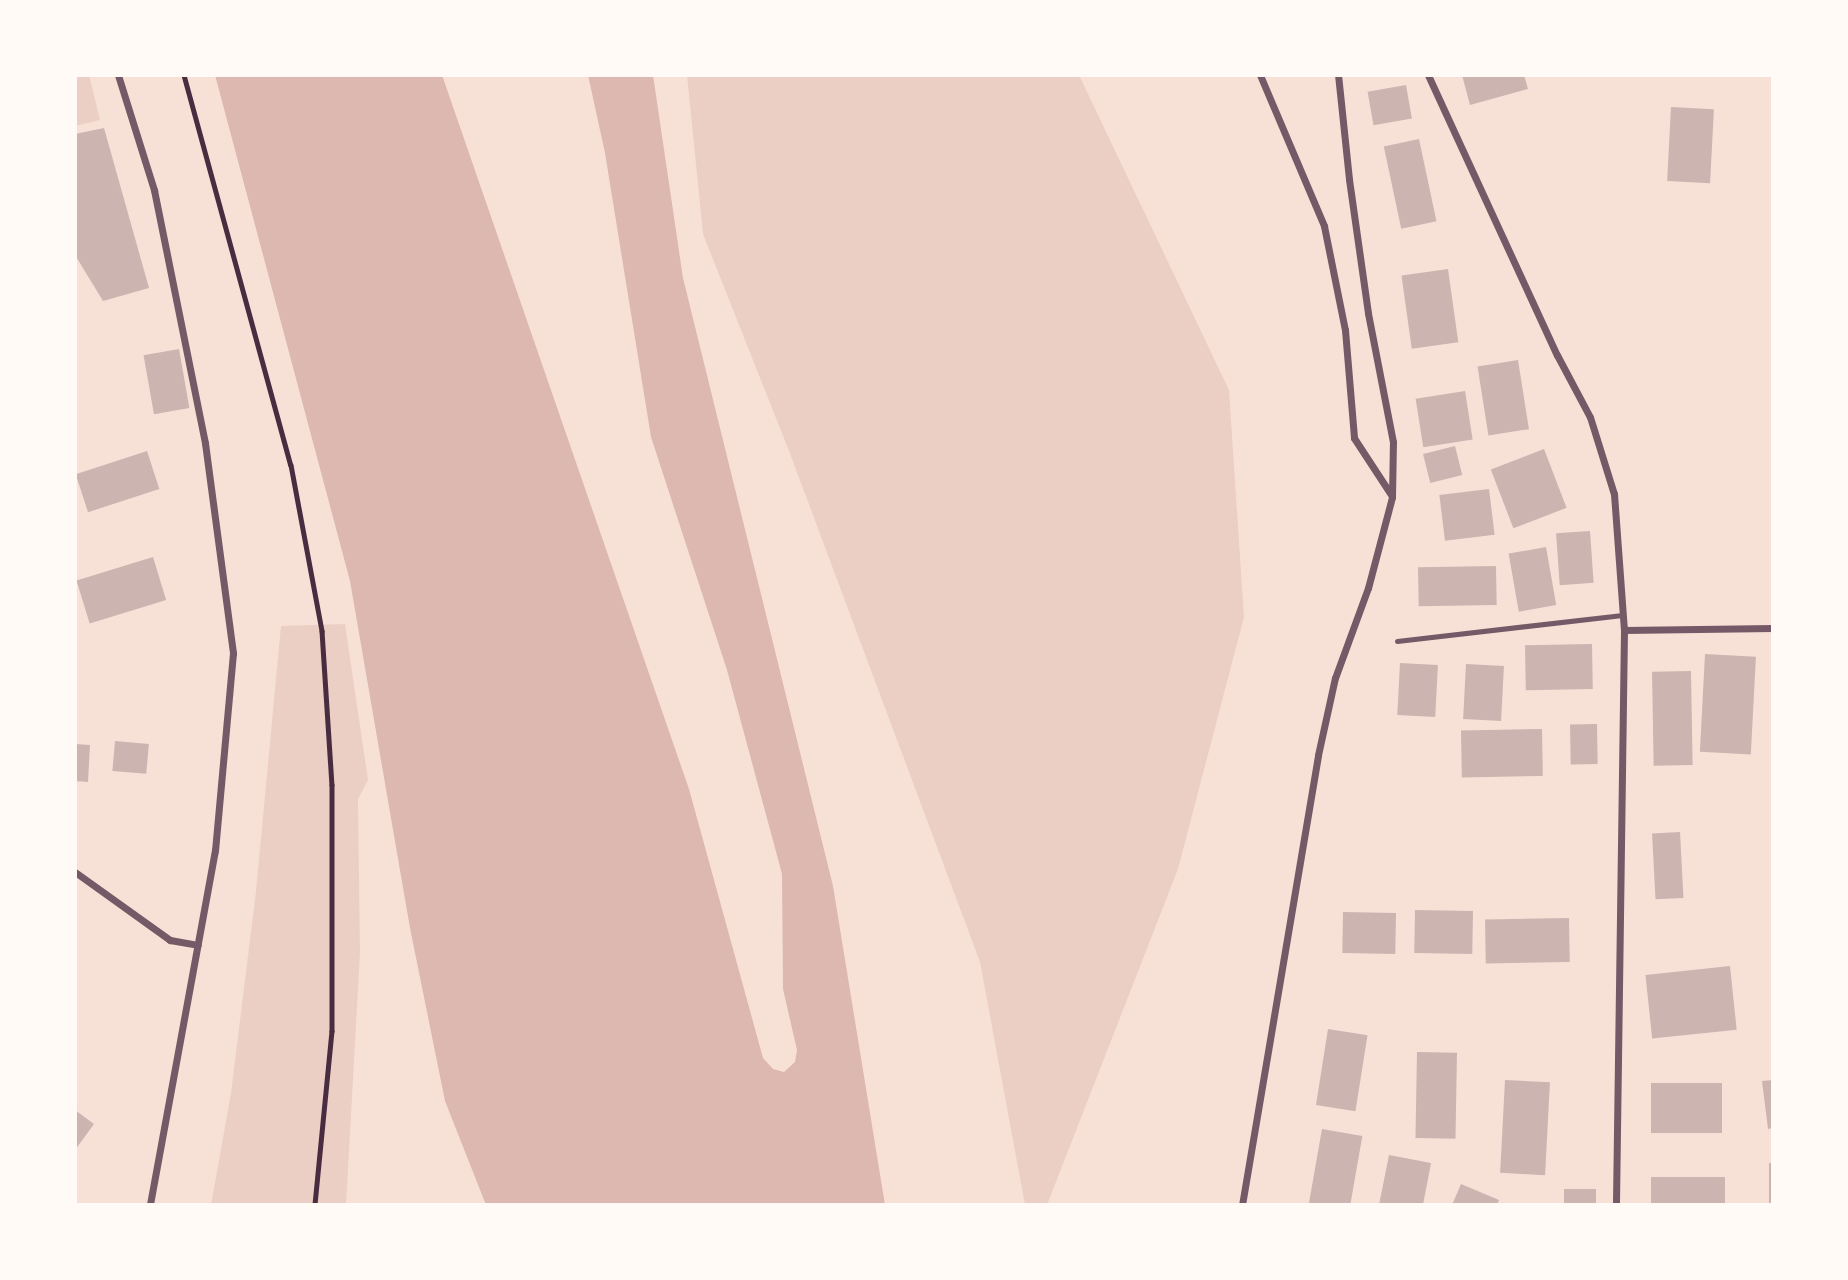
<!DOCTYPE html>
<html>
<head>
<meta charset="utf-8">
<style>
  body { margin:0 }
  #map { position:relative; width:1848px; height:1280px; overflow:hidden; background:#f7e1d7; font-family:"IBM Plex Serif",serif }
  div>[style] { position:absolute }
  [style*='--x'] { left:calc(var(--x)*1px); top:calc(var(--y)*1px); width:calc(var(--w)*1px); rotate:calc(var(--a)*1deg) }
  .green>* { inset:0; background:#ebcfc5 }
  .water>* { inset:0; background:#dcb8b0 }
  .building>* { inset:0; background:#ccb4b1; transform-origin:0 0 }
  .path>* { height:4.5px; margin:-2.25px; padding:0 2.25px; transform-origin:2.25px; border-radius:2.25px; background:#4a2c40 }
  .service>* { height:5px; margin:-2.5px; padding:0 2.5px; transform-origin:2.5px; border-radius:2.5px; background:#755966 }
  .minor>* { height:7px; margin:-3.5px; padding:0 3.5px; transform-origin:3.5px; border-radius:3.5px; background:#755966 }
  span { translate:-50% -50%; white-space:nowrap; text-align:center; line-height:1.15; -webkit-text-stroke:5px #fffaf5; paint-order:stroke }
  .frame { position:absolute; inset:0; border:77px solid #fffaf5; pointer-events:none }
</style>
</head>
<body>
<div id="map">
  <div class="green">
    <i style="clip-path:polygon(75px 75px,89px 75px,100px 120px,75px 126px)"></i>
    <i style="clip-path:polygon(687px 75px,1079px 75px,1229px 390px,1244px 617px,1178px 869px,1047px 1205px,1025px 1205px,980px 962px,789px 451px,703px 234px)"></i>
    <i style="clip-path:polygon(345px 624px,368px 780px,358px 799px,360px 953px,346px 1205px,211px 1205px,231px 1093px,256px 891px,281px 626px)"></i>
  </div>
  <div class="water">
    <i style="clip-path:polygon(215px 75px,442px 75px,689px 789px,763px 1058px,773px 1069px,784px 1072px,795px 1062px,797px 1050px,783px 989px,782px 874px,727px 670px,651px 437px,605px 153px,588px 75px,653px 75px,683px 278px,833px 886px,885px 1205px,486px 1205px,445px 1101px,410px 928px,350px 581px)"></i>
  </div>
  <div class="building">
    <i style="clip-path:polygon(1462px 75px,1524px 75px,1528px 89px,1470px 105px)"></i>
    <i style="left:1406px;top:85px;width:34px;height:39px;rotate:80deg"></i>
    <i style="left:1671px;top:107px;width:43px;height:74px;rotate:3deg"></i>
    <i style="clip-path:polygon(104px 128px,149px 288px,103px 301px,75px 255px,75px 134px)"></i>
    <i style="left:1419px;top:139px;width:84px;height:36px;rotate:78deg"></i>
    <i style="left:1448px;top:269px;width:74px;height:47px;rotate:82deg"></i>
    <i style="left:179px;top:349px;width:60px;height:36px;rotate:80deg"></i>
    <i style="left:1518px;top:360px;width:70px;height:41px;rotate:81deg"></i>
    <i style="left:1465px;top:391px;width:49px;height:50px;rotate:81deg"></i>
    <i style="left:1455px;top:446px;width:30px;height:33px;rotate:76deg"></i>
    <i style="left:1544px;top:449px;width:63px;height:57px;rotate:69deg"></i>
    <i style="left:147px;top:451px;width:40px;height:75px;rotate:72deg"></i>
    <i style="left:1489px;top:489px;width:46px;height:50px;rotate:83deg"></i>
    <i style="left:1590px;top:531px;width:52px;height:34px;rotate:86deg"></i>
    <i style="left:1546px;top:547px;width:59px;height:38px;rotate:80deg"></i>
    <i style="left:153px;top:557px;width:45px;height:80px;rotate:73deg"></i>
    <i style="left:1496px;top:566px;width:39px;height:78px;rotate:89deg"></i>
    <i style="left:1592px;top:644px;width:45px;height:67px;rotate:89deg"></i>
    <i style="left:1705px;top:654px;width:51px;height:98px;rotate:3deg"></i>
    <i style="left:1400px;top:663px;width:38px;height:52px;rotate:3deg"></i>
    <i style="left:1466px;top:664px;width:38px;height:55px;rotate:3deg"></i>
    <i style="left:1691px;top:671px;width:94px;height:39px;rotate:89deg"></i>
    <i style="left:1597px;top:724px;width:40px;height:27px;rotate:89deg"></i>
    <i style="left:1542px;top:729px;width:47px;height:81px;rotate:89deg"></i>
    <i style="left:115px;top:741px;width:34px;height:30px;rotate:5deg"></i>
    <i style="clip-path:polygon(75px 744px,90px 745px,88px 782px,75px 781px)"></i>
    <i style="left:1680px;top:832px;width:66px;height:28px;rotate:87deg"></i>
    <i style="left:1415px;top:910px;width:58px;height:43px;rotate:1deg"></i>
    <i style="left:1343px;top:912px;width:53px;height:41px;rotate:1deg"></i>
    <i style="left:1569px;top:918px;width:44px;height:84px;rotate:89deg"></i>
    <i style="left:1730px;top:966px;width:64px;height:85px;rotate:84deg"></i>
    <i style="left:1328px;top:1029px;width:40px;height:77px;rotate:9deg"></i>
    <i style="left:1417px;top:1052px;width:40px;height:86px;rotate:1deg"></i>
    <i style="left:1505px;top:1080px;width:45px;height:93px;rotate:3deg"></i>
    <i style="clip-path:polygon(1773px 1080px,1773px 1128px,1768px 1129px,1762px 1081px)"></i>
    <i style="left:1651px;top:1083px;width:71px;height:50px"></i>
    <i style="clip-path:polygon(75px 1110px,94px 1124px,75px 1150px)"></i>
    <i style="left:1322px;top:1129px;width:41px;height:77px;rotate:10deg"></i>
    <i style="clip-path:polygon(1389px 1155px,1431px 1163px,1423px 1205px,1379px 1205px)"></i>
    <i style="left:1769px;top:1163px;width:4px;height:42px"></i>
    <i style="left:1725px;top:1177px;width:28px;height:74px;rotate:90deg"></i>
    <i style="clip-path:polygon(1461px 1184px,1499px 1200px,1497px 1205px,1452px 1205px)"></i>
    <i style="left:1564px;top:1189px;width:32px;height:16px"></i>
  </div>
  <div class="path">
    <i style="--x:184;--y:75;--w:404;--a:74.7"></i>
    <i style="--x:291;--y:465;--w:169;--a:79.4"></i>
    <i style="--x:322;--y:631;--w:154;--a:86.3"></i>
    <i style="--x:332;--y:785;--w:246;--a:90"></i>
    <i style="--x:332;--y:1031;--w:175;--a:95.6"></i>
  </div>
  <div class="service">
    <i style="--x:1397;--y:641;--w:227;--a:-6.6"></i>
  </div>
  <div class="minor">
    <i style="--x:118;--y:75;--w:121;--a:72.6"></i>
    <i style="--x:154;--y:190;--w:258;--a:78.6"></i>
    <i style="--x:205;--y:443;--w:212;--a:82.4"></i>
    <i style="--x:233;--y:653;--w:198;--a:95.2"></i>
    <i style="--x:215;--y:850;--w:361;--a:100.4"></i>
    <i style="--x:1260;--y:75;--w:164;--a:67"></i>
    <i style="--x:1324;--y:226;--w:106;--a:78.6"></i>
    <i style="--x:1345;--y:330;--w:108;--a:85.2"></i>
    <i style="--x:1354;--y:438;--w:69;--a:56.8"></i>
    <i style="--x:1428;--y:75;--w:308;--a:65.3"></i>
    <i style="--x:1557;--y:355;--w:70;--a:62"></i>
    <i style="--x:1590;--y:417;--w:81;--a:72.7"></i>
    <i style="--x:1614;--y:494;--w:136;--a:85.8"></i>
    <i style="--x:1624;--y:630;--w:575;--a:90.8"></i>
    <i style="--x:1624;--y:630;--w:149;--a:-0.8"></i>
    <i style="--x:75;--y:872;--w:117;--a:35.6"></i>
    <i style="--x:170;--y:940;--w:28;--a:10"></i>
    <i style="--x:1242;--y:1205;--w:456;--a:-80.4"></i>
    <i style="--x:1318;--y:755;--w:79;--a:-77.6"></i>
    <i style="--x:1335;--y:678;--w:96;--a:-69.9"></i>
    <i style="--x:1368;--y:588;--w:94;--a:-75.2"></i>
    <i style="--x:1392;--y:497;--w:55;--a:-89"></i>
    <i style="--x:1393;--y:442;--w:131;--a:-101"></i>
    <i style="--x:1368;--y:313;--w:135;--a:-98.1"></i>
    <i style="--x:1349;--y:179;--w:105;--a:-96"></i>
  </div>
  <div class="frame"></div>
</div>
</body>
</html>
